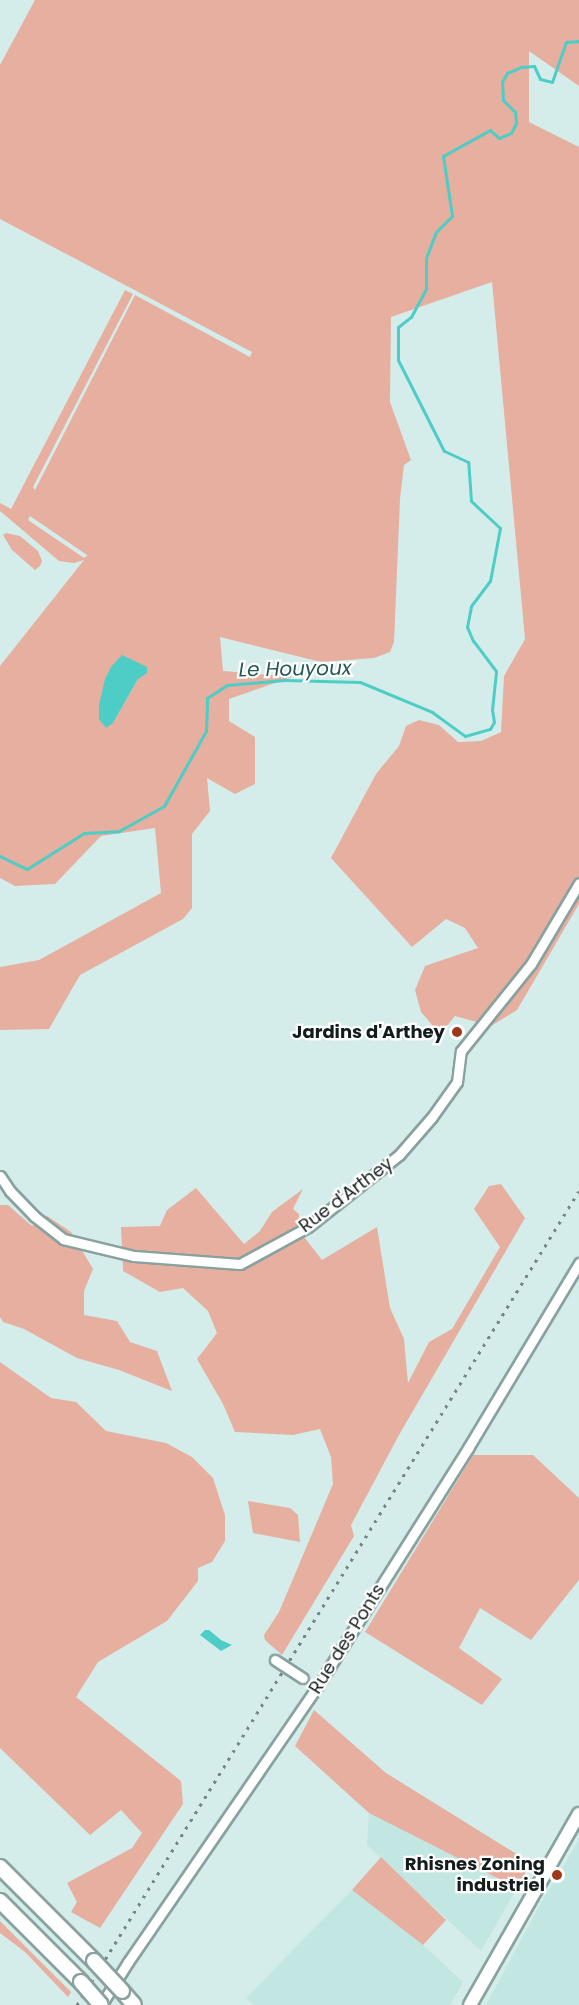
<!DOCTYPE html>
<html>
<head>
<meta charset="utf-8">
<style>
  body { margin:0 }
  #map { position:relative; width:579px; height:2005px; overflow:hidden; background:#d4edeb; font-family:Poppins,sans-serif }
  div>[style] { position:absolute }
  [style*='--x'] { left:calc(var(--x)*1px); top:calc(var(--y)*1px); width:calc(var(--w)*1px); rotate:calc(var(--a)*1deg) }
  .built>* { inset:0; background:#c2e6e2 }
  .green>* { inset:0; background:#e6af9f }
  .water>* { inset:0; background:#4dcdc6 }
  .stream>* { height:3px; margin:-1.5px; padding:0 1.5px; transform-origin:1.5px; border-radius:1.5px; background:#4dcdc6 }
  .roads { filter:drop-shadow(2px 0 #89a29f) drop-shadow(-2px 0 #89a29f) drop-shadow(0 2px #89a29f) drop-shadow(0 -2px #89a29f) }
  .minor>* { height:9px; margin:-4.5px; padding:0 4.5px; transform-origin:4.5px; border-radius:4.5px; background:#fff }
  .major>* { height:12px; margin:-6px; padding:0 6px; transform-origin:6px; border-radius:6px; background:#fff }
  .highway>* { height:14px; margin:-7px; padding:0 7px; transform-origin:7px; border-radius:7px; background:#fff }
  .rail>* { height:3px; margin-top:-1.5px; transform-origin:0; background:repeating-linear-gradient(90deg,#758684 0 3px,transparent 0 9px) }
  .bridges { filter:drop-shadow(2px 0 #89a29f) drop-shadow(-2px 0 #89a29f) drop-shadow(0 2px #89a29f) drop-shadow(0 -2px #89a29f) }
  .minor-bridge>* { height:9px; margin:-4.5px; padding:0 4.5px; transform-origin:4.5px; border-radius:4.5px; background:#fff }
  .highway-bridge>* { height:14px; margin:-7px; padding:0 7px; transform-origin:7px; border-radius:7px; background:#fff }
  .dots>* { width:16px; height:16px; translate:-50% -50%; box-sizing:border-box; border:3px solid #fff; border-radius:50% }
  span { translate:-50% -50%; white-space:nowrap; text-align:center; line-height:1.15; -webkit-text-stroke:4.5px #fff; paint-order:stroke }
  .poi-label { font-size:18px; color:#141d1c; font-weight:700 }
  .right { translate:-100% -50%; text-align:right }
  .street-label { font-size:18px; color:#141d1c }
  .water-label { font-size:20px; color:#235855; font-style:italic }
</style>
</head>
<body>
<div id="map">
  <div class="built">
    <i style="clip-path:polygon(369px 1813px,517px 1888px,481px 1951px,367px 1845px)"></i>
    <i style="clip-path:polygon(579px 1840px,579px 2005px,486px 2005px,542px 1901px)"></i>
    <i style="clip-path:polygon(352px 1890px,423px 1945px,463px 1982px,450px 2005px,254px 2005px,246px 1998px)"></i>
  </div>
  <div class="green">
    <i style="clip-path:polygon(evenodd,35px 0,579px 0,579px 86px,529px 51px,529px 122px,579px 147px,579px 904px,517px 1010px,491px 1026px,455px 1016px,440px 1034px,421px 1012px,415px 990px,425px 966px,478px 948px,465px 928px,446px 919px,412px 947px,331px 858px,376px 774px,399px 746px,406px 726px,419px 720px,439px 725px,458px 742px,481px 741px,501px 732px,504px 676px,525px 639px,492px 282px,391px 317px,390px 402px,411px 460px,404px 465px,400px 499px,394px 642px,390px 652px,374px 658px,321px 662px,220px 637px,223px 671px,292px 677px,229px 699px,229px 721px,255px 737px,255px 784px,235px 794px,207px 778px,210px 811px,192px 834px,192px 908px,183px 919px,80px 975px,49px 1029px,0 1030px,0 967px,39px 960px,161px 893px,155px 828px,101px 836px,55px 884px,15px 886px,0 878px,0 666px,84px 560px,74px 563px,59px 561px,0 511px,0 503px,11px 509px,125px 290px,133px 294px,33px 487px,35px 490px,135px 295px,250px 357px,252px 352px,0 219px,0 65px,35px 0,30px 516px,87px 555px,88px 555px,84px 558px,28px 520px,30px 516px,35px 0,105px 679px,138px 679px,113px 723px,105px 679px)"></i>
    <i style="clip-path:polygon(6px 533px,20px 536px,38px 551px,42px 561px,40px 566px,35px 570px,12px 550px,3px 535px)"></i>
    <i style="clip-path:polygon(501px 1184px,525px 1218px,399px 1435px,351px 1525px,354px 1536px,282px 1655px,265px 1640px,264px 1635px,279px 1612px,333px 1484px,331px 1457px,320px 1429px,293px 1435px,235px 1432px,223px 1404px,197px 1359px,217px 1333px,208px 1311px,183px 1288px,160px 1292px,123px 1271px,121px 1227px,160px 1226px,167px 1210px,196px 1188px,244px 1244px,260px 1231px,272px 1212px,303px 1189px,293px 1209px,299px 1214px,298px 1229px,322px 1260px,377px 1227px,390px 1308px,404px 1339px,408px 1383px,429px 1342px,452px 1329px,500px 1247px,474px 1209px,489px 1186px)"></i>
    <i style="clip-path:polygon(0 1205px,8px 1205px,32px 1226px,47px 1216px,71px 1232px,93px 1269px,84px 1291px,84px 1315px,117px 1321px,130px 1342px,157px 1351px,172px 1391px,119px 1370px,77px 1358px,24px 1329px,3px 1322px,0 1317px)"></i>
    <i style="clip-path:polygon(0 1362px,51px 1398px,76px 1402px,106px 1431px,166px 1443px,192px 1457px,213px 1478px,225px 1515px,225px 1541px,212px 1562px,198px 1568px,198px 1581px,167px 1621px,98px 1662px,76px 1697px,181px 1781px,183px 1804px,100px 1928px,71px 1912px,77px 1902px,67px 1883px,132px 1848px,142px 1833px,121px 1810px,90px 1835px,0 1748px)"></i>
    <i style="clip-path:polygon(473px 1455px,533px 1455px,579px 1498px,579px 1580px,531px 1640px,480px 1608px,459px 1648px,502px 1679px,482px 1705px,365px 1632px)"></i>
    <i style="clip-path:polygon(248px 1501px,290px 1508px,298px 1515px,300px 1542px,253px 1533px)"></i>
    <i style="clip-path:polygon(314px 1710px,386px 1773px,531px 1863px,517px 1888px,369px 1813px,295px 1746px)"></i>
    <i style="clip-path:polygon(381px 1857px,446px 1920px,423px 1945px,352px 1890px)"></i>
    <i style="clip-path:polygon(0 1921px,71px 1992px,68px 1997px,25px 1952px,0 1933px)"></i>
  </div>
  <div class="water">
    <i style="clip-path:polygon(122px 655px,147px 667px,147px 673px,138px 679px,113px 723px,106px 728px,99px 719px,99px 705px,105px 679px,111px 667px)"></i>
    <i style="clip-path:polygon(205px 1630px,209px 1630px,221px 1640px,232px 1645px,221px 1651px,200px 1635px)"></i>
  </div>
  <div class="stream">
    <i style="--x:0;--y:856;--w:30;--a:26"></i>
    <i style="--x:27;--y:869;--w:67;--a:-32.3"></i>
    <i style="--x:84;--y:833;--w:35;--a:-3"></i>
    <i style="--x:119;--y:831;--w:51;--a:-29.1"></i>
    <i style="--x:164;--y:806;--w:86;--a:-60.8"></i>
    <i style="--x:206;--y:731;--w:33;--a:-88"></i>
    <i style="--x:207;--y:698;--w:24;--a:-33"></i>
    <i style="--x:227;--y:685;--w:58;--a:-4.9"></i>
    <i style="--x:285;--y:680;--w:75;--a:1.5"></i>
    <i style="--x:360;--y:682;--w:78;--a:22.6"></i>
    <i style="--x:432;--y:712;--w:41;--a:36"></i>
    <i style="--x:465;--y:736;--w:26;--a:-16"></i>
    <i style="--x:490;--y:729;--w:8;--a:-60"></i>
    <i style="--x:494;--y:722;--w:12;--a:-99"></i>
    <i style="--x:492;--y:710;--w:39;--a:-84"></i>
    <i style="--x:496;--y:671;--w:38;--a:-127"></i>
    <i style="--x:473;--y:641;--w:15;--a:-113"></i>
    <i style="--x:467;--y:627;--w:21;--a:-79"></i>
    <i style="--x:471;--y:606;--w:31;--a:-53"></i>
    <i style="--x:490;--y:581;--w:54;--a:-79.3"></i>
    <i style="--x:500;--y:528;--w:40;--a:-137"></i>
    <i style="--x:471;--y:501;--w:39;--a:-94"></i>
    <i style="--x:468;--y:462;--w:26;--a:-155"></i>
    <i style="--x:444;--y:451;--w:102;--a:-116.8"></i>
    <i style="--x:398;--y:360;--w:33;--a:-90"></i>
    <i style="--x:398;--y:327;--w:16;--a:-38"></i>
    <i style="--x:411;--y:317;--w:32;--a:-62"></i>
    <i style="--x:426;--y:289;--w:31;--a:-90"></i>
    <i style="--x:426;--y:258;--w:28;--a:-69"></i>
    <i style="--x:436;--y:232;--w:23;--a:-45"></i>
    <i style="--x:452;--y:216;--w:61;--a:-98.5"></i>
    <i style="--x:443;--y:156;--w:54;--a:-29"></i>
    <i style="--x:490;--y:130;--w:12;--a:42"></i>
    <i style="--x:499;--y:138;--w:13;--a:-23"></i>
    <i style="--x:511;--y:133;--w:11;--a:-63"></i>
    <i style="--x:516;--y:123;--w:11;--a:-95"></i>
    <i style="--x:515;--y:112;--w:17;--a:-135"></i>
    <i style="--x:503;--y:100;--w:18;--a:-93"></i>
    <i style="--x:502;--y:82;--w:10;--a:-61"></i>
    <i style="--x:507;--y:73;--w:15;--a:-23"></i>
    <i style="--x:521;--y:67;--w:13;--a:-4"></i>
    <i style="--x:534;--y:66;--w:14;--a:65"></i>
    <i style="--x:540;--y:79;--w:12;--a:14"></i>
    <i style="--x:552;--y:82;--w:42;--a:-70.7"></i>
    <i style="--x:566;--y:42;--w:13;--a:-4"></i>
  </div>
  <div class="roads">
    <div class="minor">
      <i style="--x:0;--y:1176;--w:18;--a:56"></i>
      <i style="--x:10;--y:1191;--w:35;--a:46"></i>
      <i style="--x:34;--y:1216;--w:37;--a:38"></i>
      <i style="--x:63;--y:1239;--w:73;--a:13.5"></i>
      <i style="--x:134;--y:1256;--w:106;--a:4.3"></i>
      <i style="--x:240;--y:1264;--w:77;--a:-28.6"></i>
      <i style="--x:308;--y:1227;--w:116;--a:-38.4"></i>
      <i style="--x:399;--y:1155;--w:50;--a:-49"></i>
      <i style="--x:432;--y:1117;--w:43;--a:-54.5"></i>
      <i style="--x:457;--y:1082;--w:31;--a:-83"></i>
      <i style="--x:461;--y:1051;--w:112;--a:-51.2"></i>
      <i style="--x:531;--y:964;--w:94;--a:-59.3"></i>
      <i style="--x:101;--y:2005;--w:51;--a:-57.9"></i>
      <i style="--x:128;--y:1962;--w:334;--a:-55.5"></i>
      <i style="--x:317;--y:1687;--w:283;--a:-57.7"></i>
      <i style="--x:468;--y:1448;--w:216;--a:-59"></i>
    </div>
    <div class="major">
      <i style="--x:470;--y:2005;--w:220;--a:-60.3"></i>
    </div>
    <div class="highway">
      <i style="--x:0;--y:1867;--w:133;--a:45"></i>
      <i style="--x:0;--y:1901;--w:115;--a:45"></i>
      <i style="--x:122;--y:1991;--w:18;--a:49"></i>
    </div>
  </div>
  <div class="rail">
    <i style="--x:77;--y:2005;--w:956;--a:-58.34"></i>
  </div>
  <div class="bridges">
    <div class="minor-bridge">
      <i style="--x:275;--y:1660;--w:33;--a:33"></i>
    </div>
    <div class="highway-bridge">
      <i style="--x:94;--y:1961;--w:41;--a:47"></i>
      <i style="--x:81;--y:1982;--w:30;--a:49"></i>
    </div>
  </div>
  <div class="dots">
    <i style="left:457px;top:1032px;background:#9f3817"></i>
    <i style="left:557px;top:1875px;background:#9f3817"></i>
  </div>
  <div class="poi-label">
    <span class="right" style="left:445px;top:1032px">Jardins d'Arthey</span>
    <span class="right" style="left:545px;top:1875px">Rhisnes Zoning<br>industriel</span>
  </div>
  <div class="street-label">
    <span style="left:346px;top:1195px;rotate:-37deg">Rue d'Arthey</span>
    <span style="left:347px;top:1639px;rotate:-58deg">Rue des Ponts</span>
  </div>
  <div class="water-label">
    <span style="left:295px;top:669px;rotate:-1deg">Le Houyoux</span>
  </div>
</div>
</body>
</html>
